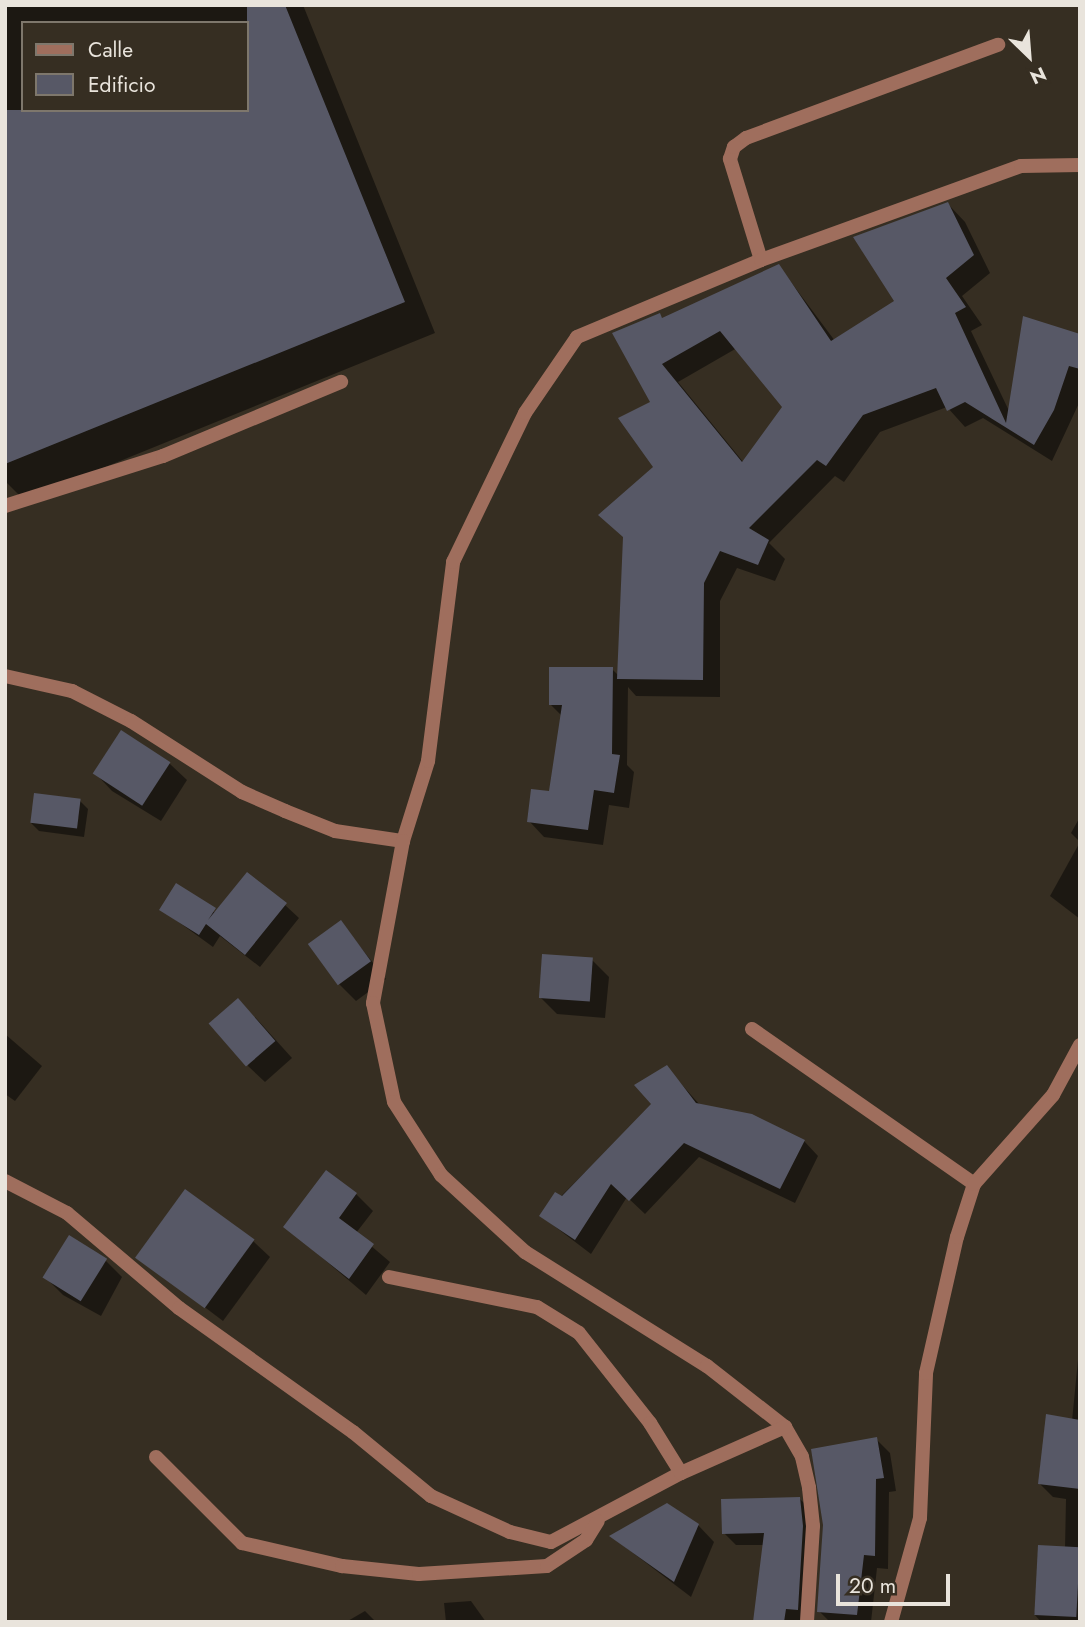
<!DOCTYPE html>
<html>
<head>
<meta charset="utf-8">
<style>
  body { margin:0 }
  #map { position:relative; width:1085px; height:1627px; overflow:hidden; background:#362e22; font-family:Jost,sans-serif }
  div>[style] { position:absolute }
  [style*='--x'] { left:calc(var(--x)*1px); top:calc(var(--y)*1px); width:calc(var(--w)*1px); rotate:calc(var(--a)*1deg) }
  .shadow>* { inset:0; background:#0007 }
  .building>* { inset:0; background:#575866; transform-origin:0 0 }
  .lane>* { height:14px; margin:-7px; padding:0 7px; transform-origin:7px; border-radius:7px; background:#9f6e5d }
  .street>* { height:14px; margin:-7px; padding:0 7px; transform-origin:7px; border-radius:7px; background:#9f6e5d }
  span { translate:-50% -50%; white-space:nowrap; text-align:center; line-height:1.15; -webkit-text-stroke:7px #362e22; paint-order:stroke }
  .frame { position:absolute; inset:0; border:7px solid #e9e4dc; pointer-events:none }
  .legend { position:absolute; left:21px; top:21px; width:228px; height:91px; box-sizing:border-box; background:#362e22; border:2px solid #7e776c; margin:0; padding:9px 12px; list-style:none; font-size:21px; color:#e9e4dc }
  .legend li { display:flex; align-items:center; gap:14px; height:35px }
  .legend b { width:35px; border:2px solid #7e776c }
  .north { position:absolute; left:994px; top:21px; width:70px; height:70px; -webkit-text-stroke:5px #362e22; paint-order:stroke; rotate:155deg; font-size:19px; font-weight:700; line-height:28px; text-align:center; color:#e9e4dc }
  .north::after { content:''; display:block; margin:auto; width:24px; height:32px; background:#e9e4dc; clip-path:polygon(50% 0,100% 100%,50% 72%,0 100%) }
  .scale { position:absolute; left:836px; top:1574px; width:114px; height:32px; box-sizing:border-box; border:4px solid #e9e4dc; border-top:0; padding-left:9px; font-size:21px; line-height:24px; white-space:nowrap; color:#e9e4dc; -webkit-text-stroke:5px #362e22; paint-order:stroke }
</style>
</head>
<body>
<div id="map">
  <div class="shadow">
    <i style="clip-path:polygon(evenodd,5px 5px,303px 5px,435px 333px,24px 500px,5px 481px,5px 5px,23px 23px,247px 23px,247px 110px,23px 110px,23px 23px)"></i>
    <i style="clip-path:polygon(evenodd,948px 204px,965px 222px,990px 273px,962px 296px,982px 325px,971px 331px,1010px 413px,1080px 336px,1080px 401px,1052px 461px,983px 418px,965px 427px,947px 407px,880px 432px,844px 482px,835px 476px,769px 543px,785px 559px,775px 581px,737px 568px,720px 601px,720px 697px,636px 696px,628px 687px,627px 765px,634px 772px,629px 808px,609px 805px,603px 845px,544px 837px,529px 821px,550px 793px,562px 716px,551px 705px,612px 669px,619px 676px,655px 467px,652px 403px,659px 315px,664px 320px,779px 266px,835px 341px,896px 302px,948px 204px,737px 348px,784px 407px,744px 463px,678px 382px,737px 348px)"></i>
    <i style="clip-path:polygon(121px 733px,170px 764px,187px 780px,161px 821px,112px 791px,96px 774px)"></i>
    <i style="clip-path:polygon(80px 801px,88px 809px,84px 837px,39px 831px,31px 823px)"></i>
    <i style="clip-path:polygon(1080px 817px,1080px 842px,1071px 833px)"></i>
    <i style="clip-path:polygon(1080px 842px,1080px 919px,1050px 896px)"></i>
    <i style="clip-path:polygon(285px 905px,299px 918px,260px 967px,220px 936px,213px 947px,162px 910px,217px 912px)"></i>
    <i style="clip-path:polygon(341px 923px,386px 979px,356px 1001px,339px 984px)"></i>
    <i style="clip-path:polygon(592px 960px,609px 977px,605px 1018px,557px 1014px,540px 997px)"></i>
    <i style="clip-path:polygon(255px 1017px,292px 1058px,265px 1082px,248px 1066px)"></i>
    <i style="clip-path:polygon(5px 1034px,42px 1066px,15px 1101px,5px 1094px)"></i>
    <i style="clip-path:polygon(667px 1068px,700px 1105px,804px 1141px,818px 1156px,795px 1203px,699px 1157px,645px 1214px,627px 1197px,591px 1254px,541px 1216px,654px 1104px)"></i>
    <i style="clip-path:polygon(356px 1194px,373px 1211px,356px 1233px,390px 1262px,366px 1295px,286px 1227px)"></i>
    <i style="clip-path:polygon(253px 1241px,270px 1257px,223px 1321px,140px 1258px)"></i>
    <i style="clip-path:polygon(106px 1261px,122px 1277px,101px 1316px,63px 1295px,46px 1278px)"></i>
    <i style="clip-path:polygon(1080px 1339px,1080px 1622px,1041px 1622px,1034px 1614px,1065px 1548px,1066px 1499px,1053px 1497px,1040px 1484px,1072px 1421px)"></i>
    <i style="clip-path:polygon(876px 1439px,890px 1453px,896px 1491px,889px 1492px,888px 1569px,877px 1568px,871px 1622px,830px 1622px,819px 1611px)"></i>
    <i style="clip-path:polygon(800px 1499px,812px 1511px,810px 1621px,755px 1622px,764px 1545px,736px 1545px,724px 1533px)"></i>
    <i style="clip-path:polygon(698px 1525px,714px 1542px,691px 1597px,612px 1537px)"></i>
    <i style="clip-path:polygon(471px 1601px,486px 1622px,446px 1622px,444px 1603px)"></i>
    <i style="clip-path:polygon(365px 1611px,376px 1622px,346px 1622px)"></i>
  </div>
  <div class="building">
    <i style="clip-path:polygon(247px 5px,285px 5px,405px 302px,5px 464px,5px 110px,247px 110px)"></i>
    <i style="clip-path:polygon(evenodd,948px 202px,974px 255px,946px 278px,966px 307px,955px 313px,1006px 423px,1023px 316px,1080px 334px,1080px 369px,1069px 366px,1054px 410px,1034px 445px,965px 402px,947px 411px,936px 388px,863px 415px,826px 466px,817px 460px,749px 528px,769px 540px,758px 565px,720px 551px,704px 583px,703px 680px,617px 679px,623px 537px,598px 515px,653px 467px,618px 418px,650px 402px,612px 333px,660px 313px,662px 318px,779px 264px,831px 341px,894px 301px,853px 237px,948px 202px,720px 331px,782px 407px,742px 462px,662px 364px,720px 331px)"></i>
    <i style="clip-path:polygon(549px 667px,613px 667px,612px 754px,620px 755px,614px 793px,594px 790px,588px 830px,527px 822px,531px 789px,549px 791px,562px 705px,549px 705px)"></i>
    <i style="left:121px;top:730px;width:59px;height:52px;rotate:33deg"></i>
    <i style="left:34px;top:793px;width:47px;height:30px;rotate:7deg"></i>
    <i style="clip-path:polygon(247px 872px,287px 903px,245px 955px,206px 924px,199px 935px,159px 910px,176px 883px,216px 908px,208px 920px)"></i>
    <i style="left:341px;top:920px;width:51px;height:41px;rotate:54deg"></i>
    <i style="left:542px;top:954px;width:51px;height:44px;rotate:4deg"></i>
    <i style="left:238px;top:998px;width:57px;height:39px;rotate:49deg"></i>
    <i style="clip-path:polygon(667px 1065px,696px 1103px,752px 1114px,805px 1140px,780px 1189px,684px 1143px,629px 1201px,611px 1184px,575px 1240px,539px 1216px,555px 1192px,562px 1196px,651px 1104px,634px 1085px)"></i>
    <i style="clip-path:polygon(326px 1170px,357px 1193px,339px 1218px,374px 1244px,349px 1279px,283px 1227px)"></i>
    <i style="left:185px;top:1189px;width:86px;height:85px;rotate:36deg"></i>
    <i style="left:69px;top:1235px;width:45px;height:50px;rotate:32deg"></i>
    <i style="clip-path:polygon(1046px 1414px,1080px 1420px,1080px 1489px,1038px 1484px)"></i>
    <i style="clip-path:polygon(877px 1437px,884px 1478px,876px 1479px,875px 1556px,864px 1555px,857px 1615px,817px 1612px,823px 1525px,811px 1449px)"></i>
    <i style="clip-path:polygon(800px 1497px,803px 1526px,798px 1610px,786px 1609px,784px 1622px,753px 1622px,764px 1533px,722px 1534px,721px 1499px)"></i>
    <i style="clip-path:polygon(667px 1503px,699px 1524px,674px 1582px,609px 1536px)"></i>
    <i style="left:1038px;top:1545px;width:42px;height:70px;rotate:3deg"></i>
  </div>
  <div class="lane">
    <i style="--x:761;--y:260;--w:106;--a:-107.1"></i>
    <i style="--x:730;--y:159;--w:13;--a:-72"></i>
    <i style="--x:734;--y:147;--w:15;--a:-37"></i>
    <i style="--x:746;--y:138;--w:269;--a:-20.3"></i>
    <i style="--x:5;--y:506;--w:166;--a:-17.6"></i>
    <i style="--x:163;--y:456;--w:193;--a:-22.6"></i>
    <i style="--x:752;--y:1029;--w:271;--a:34.9"></i>
  </div>
  <div class="street">
    <i style="--x:5;--y:676;--w:69;--a:12.6"></i>
    <i style="--x:72;--y:691;--w:66;--a:27"></i>
    <i style="--x:131;--y:721;--w:132;--a:32.6"></i>
    <i style="--x:242;--y:792;--w:47;--a:23.8"></i>
    <i style="--x:285;--y:811;--w:54;--a:21.8"></i>
    <i style="--x:335;--y:831;--w:69;--a:8.4"></i>
    <i style="--x:403;--y:841;--w:84;--a:-72.6"></i>
    <i style="--x:428;--y:761;--w:201;--a:-82.8"></i>
    <i style="--x:453;--y:562;--w:165;--a:-64.2"></i>
    <i style="--x:525;--y:413;--w:92;--a:-55.6"></i>
    <i style="--x:577;--y:337;--w:199;--a:-22.7"></i>
    <i style="--x:761;--y:260;--w:276;--a:-19.9"></i>
    <i style="--x:1021;--y:166;--w:59;--a:-1"></i>
    <i style="--x:403;--y:841;--w:165;--a:100.5"></i>
    <i style="--x:373;--y:1003;--w:101;--a:78"></i>
    <i style="--x:394;--y:1102;--w:87;--a:57.2"></i>
    <i style="--x:441;--y:1175;--w:114;--a:42.5"></i>
    <i style="--x:525;--y:1252;--w:215;--a:32.1"></i>
    <i style="--x:707;--y:1366;--w:99;--a:38"></i>
    <i style="--x:785;--y:1427;--w:34;--a:60"></i>
    <i style="--x:802;--y:1457;--w:32;--a:77"></i>
    <i style="--x:809;--y:1488;--w:38;--a:84"></i>
    <i style="--x:813;--y:1526;--w:96;--a:93.6"></i>
    <i style="--x:5;--y:1181;--w:70;--a:27.3"></i>
    <i style="--x:67;--y:1213;--w:147;--a:40.3"></i>
    <i style="--x:179;--y:1308;--w:214;--a:35.5"></i>
    <i style="--x:353;--y:1432;--w:101;--a:39.4"></i>
    <i style="--x:431;--y:1496;--w:87;--a:24.5"></i>
    <i style="--x:510;--y:1532;--w:42;--a:13.7"></i>
    <i style="--x:551;--y:1542;--w:147;--a:-28"></i>
    <i style="--x:681;--y:1473;--w:114;--a:-23.9"></i>
    <i style="--x:389;--y:1277;--w:151;--a:11.5"></i>
    <i style="--x:537;--y:1307;--w:49;--a:31.8"></i>
    <i style="--x:579;--y:1333;--w:115;--a:51.7"></i>
    <i style="--x:650;--y:1423;--w:59;--a:58.2"></i>
    <i style="--x:156;--y:1457;--w:122;--a:45"></i>
    <i style="--x:242;--y:1543;--w:103;--a:13"></i>
    <i style="--x:342;--y:1566;--w:77;--a:5.9"></i>
    <i style="--x:419;--y:1574;--w:128;--a:-3.6"></i>
    <i style="--x:547;--y:1566;--w:47;--a:-33.7"></i>
    <i style="--x:586;--y:1540;--w:22;--a:-58"></i>
    <i style="--x:891;--y:1622;--w:108;--a:-74.4"></i>
    <i style="--x:920;--y:1518;--w:145;--a:-87.6"></i>
    <i style="--x:926;--y:1373;--w:139;--a:-77.2"></i>
    <i style="--x:957;--y:1237;--w:56;--a:-72.2"></i>
    <i style="--x:974;--y:1184;--w:119;--a:-48.4"></i>
    <i style="--x:1053;--y:1095;--w:57;--a:-61.6"></i>
  </div>
  <div class="frame"></div>
  <ul class="legend">
  <li><b style="height:9px;background:#9f6e5d"></b>Calle</li>
  <li><b style="height:19px;background:#575866"></b>Edificio</li>
  </ul>
  <div class="north">N</div>
  <div class="scale">20 m</div>
</div>
</body>
</html>
